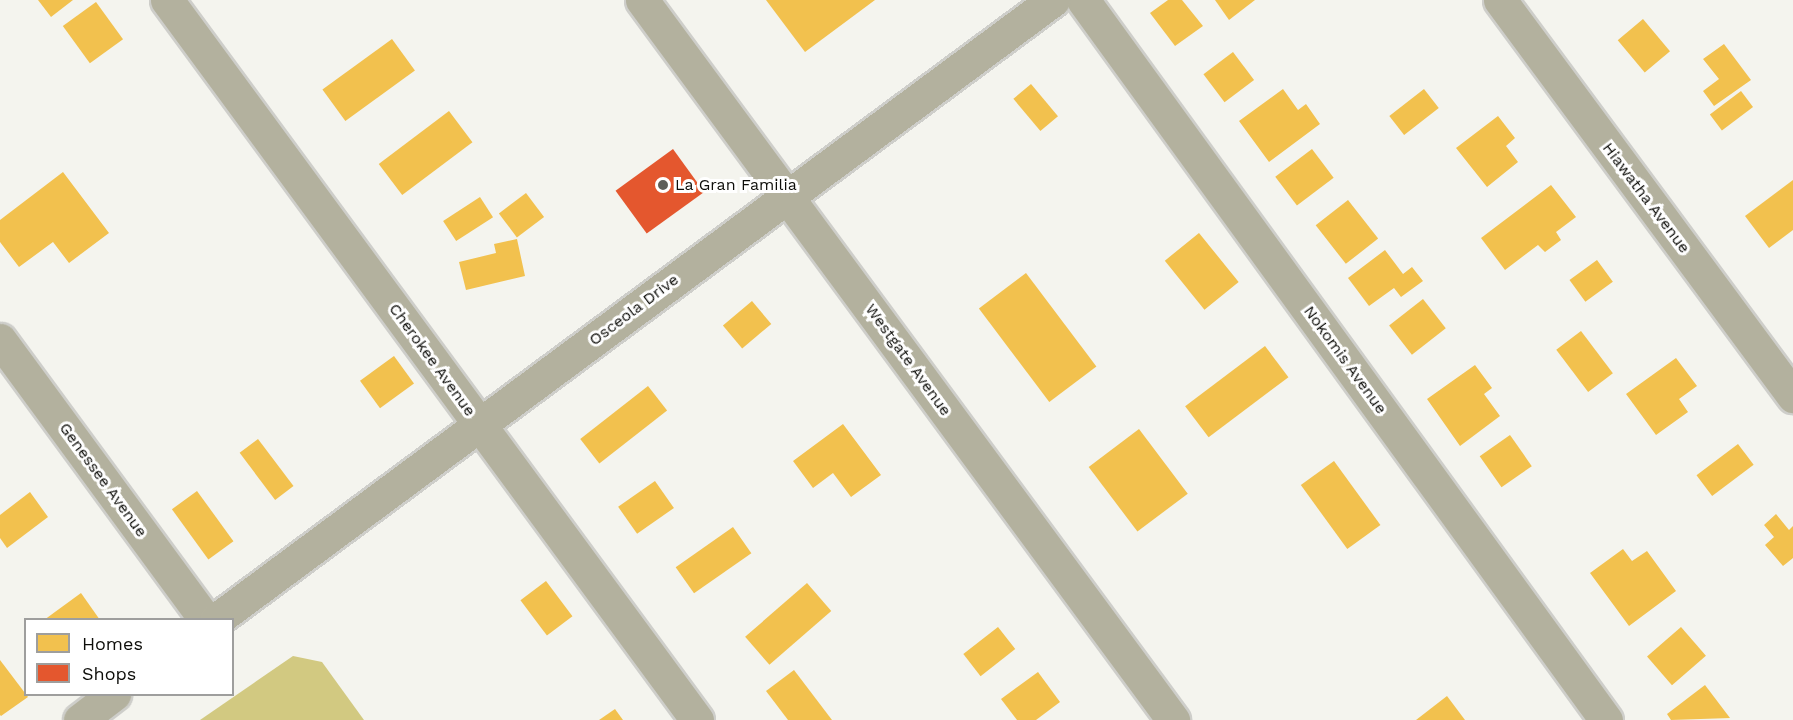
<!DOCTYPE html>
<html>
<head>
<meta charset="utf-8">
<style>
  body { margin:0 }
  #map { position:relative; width:1793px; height:720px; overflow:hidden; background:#f4f4ee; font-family:"Work Sans",sans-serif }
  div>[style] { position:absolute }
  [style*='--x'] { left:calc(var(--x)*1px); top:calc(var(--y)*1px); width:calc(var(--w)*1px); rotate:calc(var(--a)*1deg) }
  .water>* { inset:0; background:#d2c981 }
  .homes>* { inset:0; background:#f2c14e; transform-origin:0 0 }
  .shops>* { inset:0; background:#e4572e; transform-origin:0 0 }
  .roads { filter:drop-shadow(2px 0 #cececa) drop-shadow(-2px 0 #cececa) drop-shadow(0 2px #cececa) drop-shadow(0 -2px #cececa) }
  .minor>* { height:33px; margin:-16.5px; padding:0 16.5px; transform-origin:16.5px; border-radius:16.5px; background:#b3b19e }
  .dots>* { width:16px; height:16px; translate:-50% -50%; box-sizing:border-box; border:3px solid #fff; border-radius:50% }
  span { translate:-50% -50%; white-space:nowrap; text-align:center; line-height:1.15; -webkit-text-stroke:6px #fff; paint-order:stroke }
  .poi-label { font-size:16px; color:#0d0d09 }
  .left { translate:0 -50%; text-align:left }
  .street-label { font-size:16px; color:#0d0d09 }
  .legend { position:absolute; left:24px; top:618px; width:210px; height:78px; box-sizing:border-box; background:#fff; border:2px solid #9e9e9d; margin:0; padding:8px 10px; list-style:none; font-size:18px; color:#0d0d09 }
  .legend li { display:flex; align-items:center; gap:12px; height:30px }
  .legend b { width:30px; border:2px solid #9e9e9d }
</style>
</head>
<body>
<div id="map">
  <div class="water">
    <i style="clip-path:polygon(293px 656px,322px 662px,364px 720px,200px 720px)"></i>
  </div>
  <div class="homes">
    <i style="clip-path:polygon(38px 0,73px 0,51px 17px)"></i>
    <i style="clip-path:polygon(766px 0,875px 0,805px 52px)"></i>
    <i style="clip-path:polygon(1168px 0,1182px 0,1203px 26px,1175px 46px,1150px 13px)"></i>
    <i style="clip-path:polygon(1215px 0,1255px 0,1229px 20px)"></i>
    <i style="left:96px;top:2px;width:46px;height:41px;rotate:54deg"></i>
    <i style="left:1643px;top:19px;width:42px;height:33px;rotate:50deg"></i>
    <i style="left:392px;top:39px;width:39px;height:86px;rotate:54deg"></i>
    <i style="clip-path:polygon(1724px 44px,1751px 80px,1714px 106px,1703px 91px,1719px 79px,1703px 59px)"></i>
    <i style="left:1233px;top:52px;width:35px;height:37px;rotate:53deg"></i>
    <i style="left:1031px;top:84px;width:42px;height:23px;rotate:50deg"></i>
    <i style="clip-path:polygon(1283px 89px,1298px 110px,1306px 104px,1320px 124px,1269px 162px,1239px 121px)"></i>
    <i style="left:1424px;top:89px;width:24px;height:44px;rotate:52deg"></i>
    <i style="left:1741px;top:91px;width:20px;height:39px;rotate:53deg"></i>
    <i style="left:449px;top:111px;width:39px;height:88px;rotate:53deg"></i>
    <i style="clip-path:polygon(1498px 116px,1515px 138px,1506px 146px,1518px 162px,1487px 187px,1456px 148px)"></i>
    <i style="left:1312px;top:149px;width:36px;height:46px;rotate:53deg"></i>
    <i style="clip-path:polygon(63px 172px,109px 233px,69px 263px,53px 242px,19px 267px,0 242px,0 220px)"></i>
    <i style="clip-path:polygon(1793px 180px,1793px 230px,1769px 248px,1745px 216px)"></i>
    <i style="clip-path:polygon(1551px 185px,1576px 217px,1556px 232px,1561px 240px,1545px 252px,1538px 245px,1505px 270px,1481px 238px)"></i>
    <i style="left:526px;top:193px;width:30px;height:34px;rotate:53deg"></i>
    <i style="left:480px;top:197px;width:24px;height:44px;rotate:57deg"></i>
    <i style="left:1348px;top:200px;width:49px;height:41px;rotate:52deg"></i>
    <i style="left:1199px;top:233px;width:63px;height:44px;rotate:51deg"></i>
    <i style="clip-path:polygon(517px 239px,525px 276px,466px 290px,459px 262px,496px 253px,494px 244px)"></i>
    <i style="clip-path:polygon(1385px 250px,1403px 274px,1412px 267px,1423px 281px,1401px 297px,1394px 288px,1369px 306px,1348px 278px)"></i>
    <i style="left:1597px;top:260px;width:27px;height:34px;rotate:54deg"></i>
    <i style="left:1026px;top:273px;width:117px;height:59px;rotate:53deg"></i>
    <i style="left:1423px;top:299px;width:37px;height:43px;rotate:52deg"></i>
    <i style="left:752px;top:301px;width:30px;height:38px;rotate:50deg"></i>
    <i style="left:1581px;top:331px;width:53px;height:31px;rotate:53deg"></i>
    <i style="left:1265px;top:346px;width:39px;height:100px;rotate:53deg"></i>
    <i style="left:394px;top:356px;width:34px;height:42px;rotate:54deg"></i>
    <i style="clip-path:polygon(1676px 358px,1697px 386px,1679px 399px,1688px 412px,1656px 435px,1626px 394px)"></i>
    <i style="clip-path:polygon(1475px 365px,1492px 388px,1484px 394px,1500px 416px,1460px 446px,1427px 399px)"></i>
    <i style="left:648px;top:386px;width:31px;height:86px;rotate:52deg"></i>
    <i style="clip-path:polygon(843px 424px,881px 475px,851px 497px,833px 473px,813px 488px,793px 461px)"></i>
    <i style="left:1139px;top:429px;width:81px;height:63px;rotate:53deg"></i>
    <i style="left:1510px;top:435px;width:38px;height:37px;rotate:55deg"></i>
    <i style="left:258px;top:439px;width:59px;height:23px;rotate:53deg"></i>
    <i style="left:1738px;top:444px;width:26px;height:52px;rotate:53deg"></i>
    <i style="left:1334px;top:461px;width:79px;height:41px;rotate:54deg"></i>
    <i style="left:655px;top:481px;width:33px;height:45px;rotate:55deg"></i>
    <i style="left:197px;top:491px;width:62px;height:31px;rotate:54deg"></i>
    <i style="clip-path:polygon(30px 492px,48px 517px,7px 548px,0 538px,0 515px)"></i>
    <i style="clip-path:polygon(1776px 514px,1789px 530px,1793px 526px,1793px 558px,1783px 566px,1765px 545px,1774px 537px,1764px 525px)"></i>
    <i style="left:733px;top:527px;width:32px;height:70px;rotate:55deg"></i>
    <i style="clip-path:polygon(1623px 549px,1632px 561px,1647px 551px,1676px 591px,1629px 626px,1590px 573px)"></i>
    <i style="left:546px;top:581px;width:44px;height:32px;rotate:53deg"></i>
    <i style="left:807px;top:583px;width:37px;height:82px;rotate:49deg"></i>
    <i style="clip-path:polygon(81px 593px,100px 620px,44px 620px)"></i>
    <i style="left:998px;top:627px;width:28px;height:44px;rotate:52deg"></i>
    <i style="left:1681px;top:627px;width:38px;height:45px;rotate:49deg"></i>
    <i style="clip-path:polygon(0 660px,28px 697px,1px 716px,0 715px)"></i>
    <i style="clip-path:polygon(794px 670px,832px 720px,788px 720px,766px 691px)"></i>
    <i style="clip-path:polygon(1038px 672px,1060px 702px,1036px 720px,1017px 720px,1001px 699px)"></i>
    <i style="clip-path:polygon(1705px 685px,1730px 718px,1671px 720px,1667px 714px)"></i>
    <i style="clip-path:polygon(1447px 696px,1465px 720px,1416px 720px)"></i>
    <i style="clip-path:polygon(615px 709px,623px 720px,599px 720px)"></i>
  </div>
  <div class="shops">
    <i style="left:673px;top:149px;width:53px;height:71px;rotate:54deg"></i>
  </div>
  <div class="roads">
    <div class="minor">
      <i style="--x:167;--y:0;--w:894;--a:53.64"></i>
      <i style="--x:642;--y:0;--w:895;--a:53.59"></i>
      <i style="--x:1083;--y:0;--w:890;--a:54.01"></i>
      <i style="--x:1500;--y:0;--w:493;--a:53.5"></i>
      <i style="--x:0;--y:340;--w:348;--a:53.7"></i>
      <i style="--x:216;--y:620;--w:1042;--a:-36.53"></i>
      <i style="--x:80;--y:720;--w:43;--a:-37.4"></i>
    </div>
  </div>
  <div class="dots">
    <i style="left:663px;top:185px;background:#5e5e59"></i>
  </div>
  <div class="poi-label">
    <span class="left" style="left:675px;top:185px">La Gran Familia</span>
  </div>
  <div class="street-label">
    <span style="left:1646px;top:198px;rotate:53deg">Hiawatha Avenue</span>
    <span style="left:634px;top:310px;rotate:-37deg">Osceola Drive</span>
    <span style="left:432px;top:360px;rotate:54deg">Cherokee Avenue</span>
    <span style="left:908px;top:360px;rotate:54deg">Westgate Avenue</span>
    <span style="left:1345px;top:360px;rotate:54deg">Nokomis Avenue</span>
    <span style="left:103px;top:480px;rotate:54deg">Genessee Avenue</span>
  </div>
  <ul class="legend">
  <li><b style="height:16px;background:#f2c14e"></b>Homes</li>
  <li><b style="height:16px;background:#e4572e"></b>Shops</li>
  </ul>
</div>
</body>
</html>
